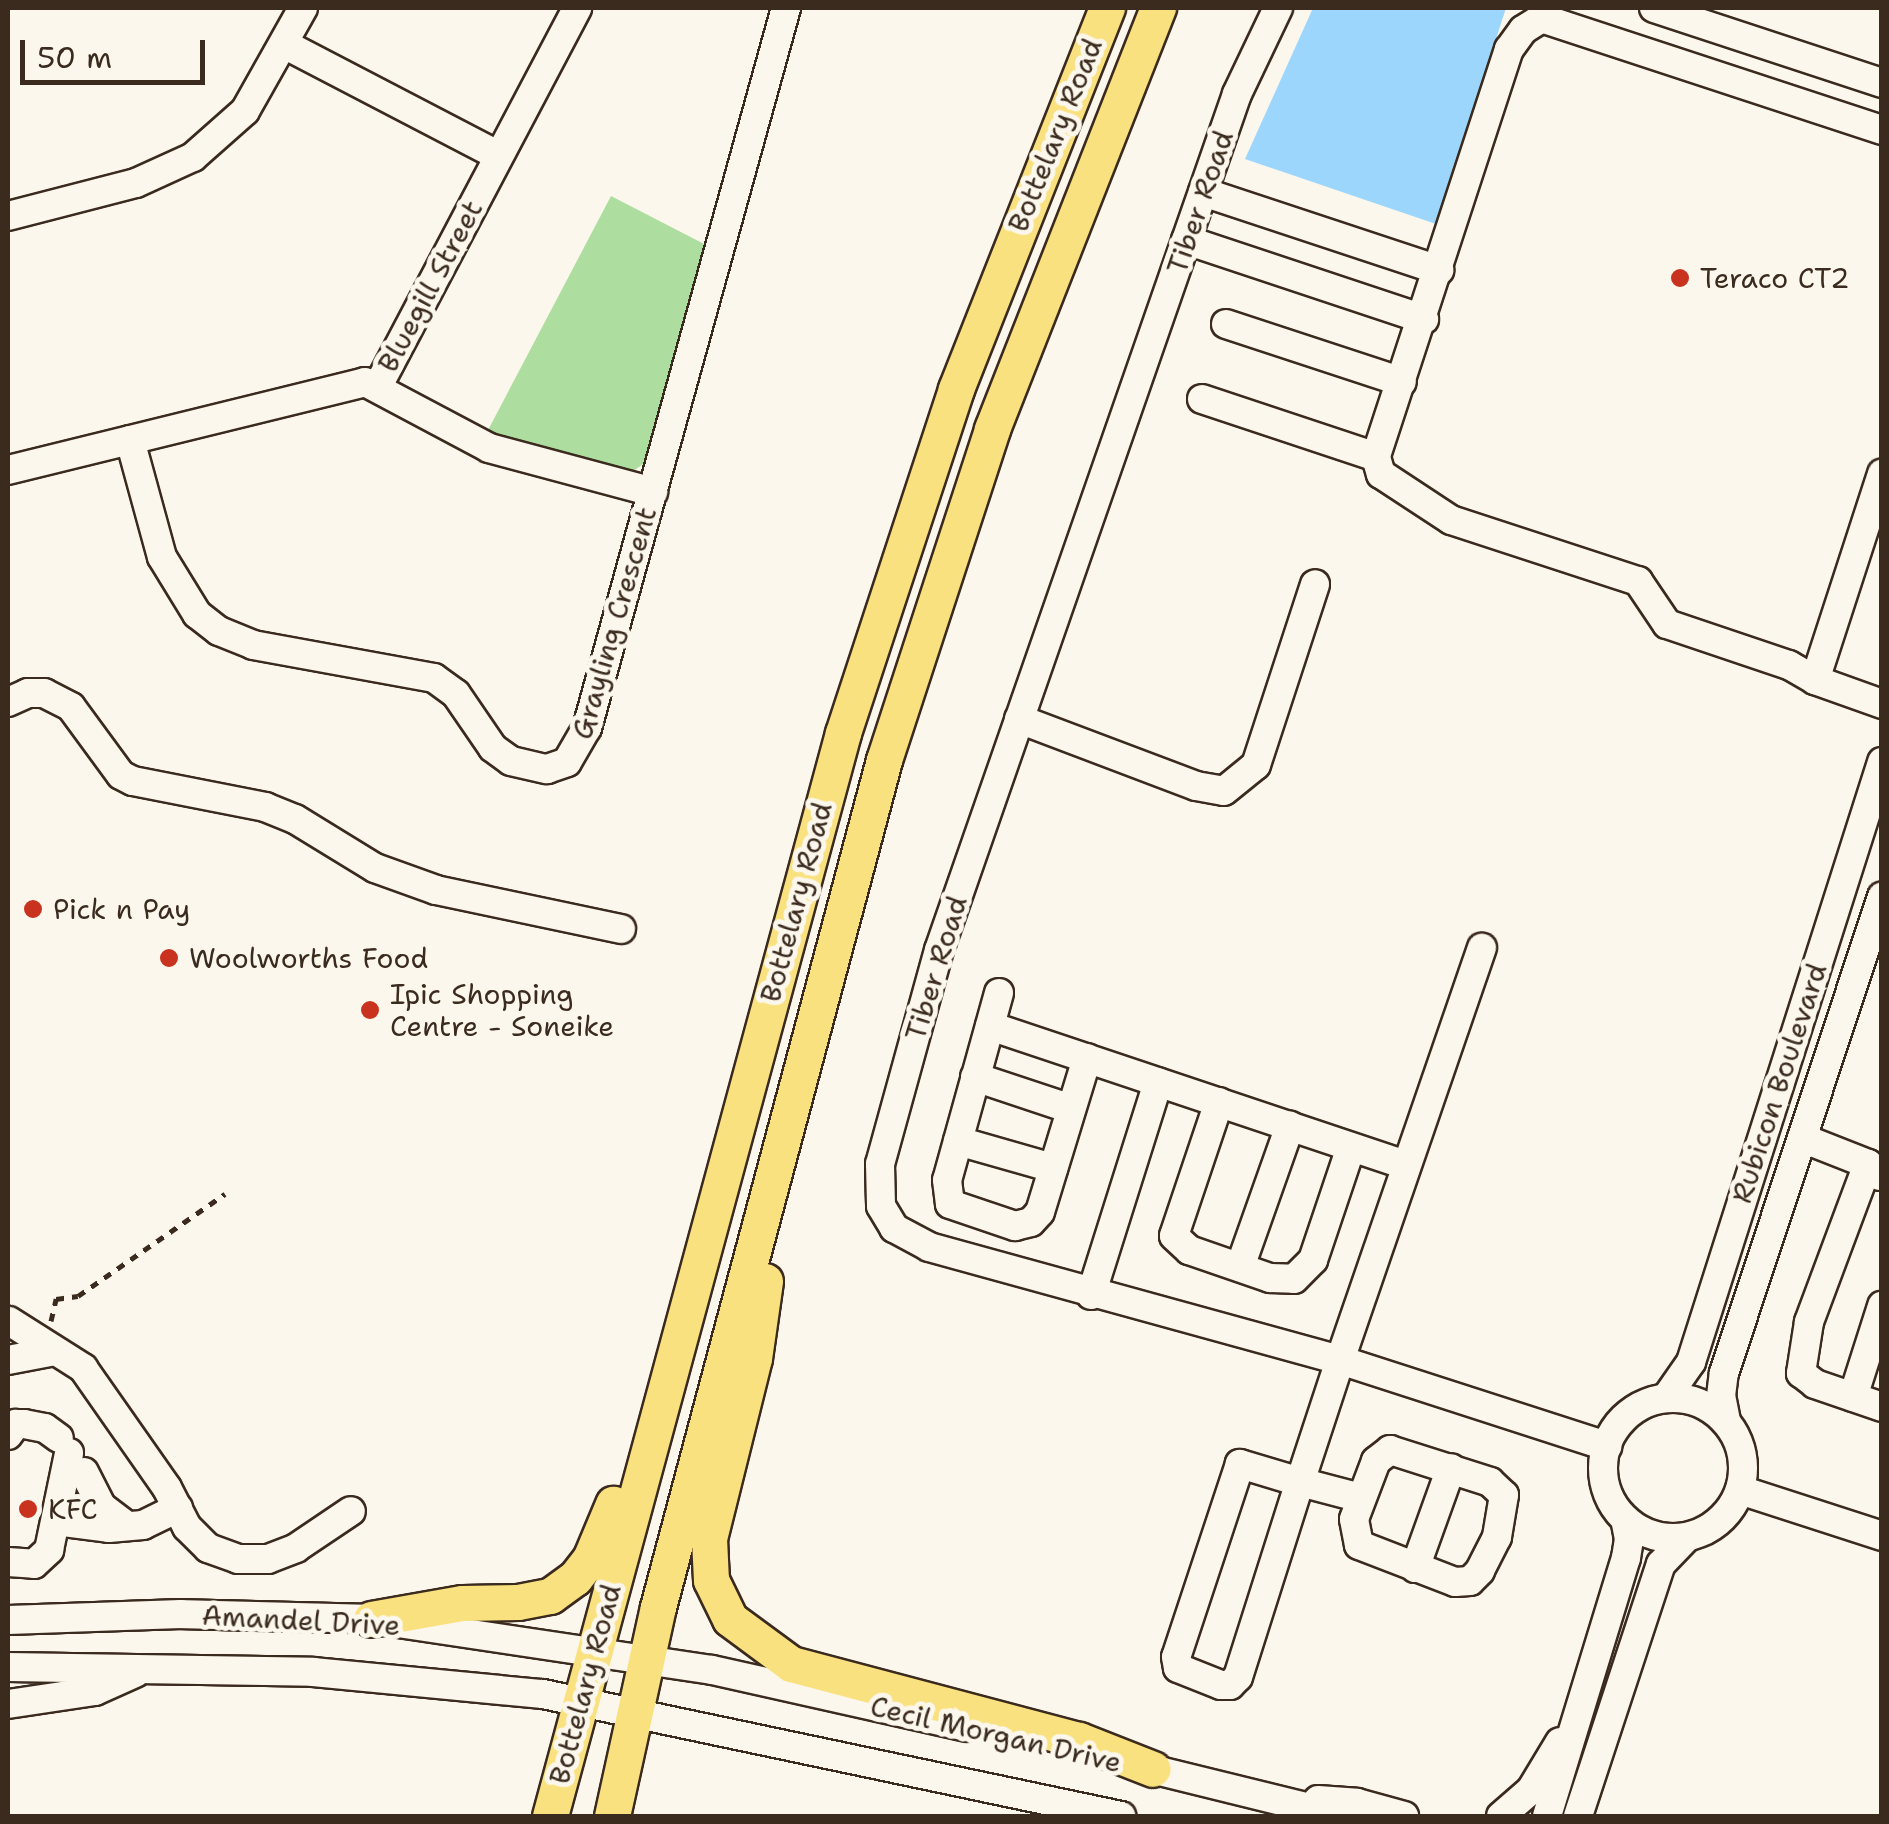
<!DOCTYPE html>
<html>
<head>
<meta charset="utf-8">
<style>
  body { margin:0 }
  #map { position:relative; width:1889px; height:1824px; overflow:hidden; background:#fbf7ec; font-family:"Shantell Sans",sans-serif }
  div>[style] { position:absolute }
  [style*='--x'] { left:calc(var(--x)*1px); top:calc(var(--y)*1px); width:calc(var(--w)*1px); rotate:calc(var(--a)*1deg) }
  .green>* { inset:0; background:#adde9f }
  .water>* { inset:0; background:#9dd6fd }
  .path>* { height:5px; margin-top:-2.5px; transform-origin:0; background:repeating-linear-gradient(90deg,#3b2a1e 0 8px,transparent 0 16px) }
  .roads { filter:drop-shadow(2px 0 #3b2a1e) drop-shadow(-2px 0 #3b2a1e) drop-shadow(0 2px #3b2a1e) drop-shadow(0 -2px #3b2a1e) }
  .minor>* { height:28px; margin:-14px; padding:0 14px; transform-origin:14px; border-radius:14px; background:#fbf7ec }
  .minor>.ring { margin:-14px; padding:0; box-sizing:content-box; background:none; border:28px solid #fbf7ec; border-radius:50% }
  .major>* { height:35px; margin:-17.5px; padding:0 17.5px; transform-origin:17.5px; border-radius:17.5px; background:#fae180 }
  .dots>* { width:28px; height:28px; translate:-50% -50%; box-sizing:border-box; border:5px solid #fbf7ec; border-radius:50% }
  span { translate:-50% -50%; white-space:nowrap; text-align:center; line-height:1.15; -webkit-text-stroke:10px #fbf7ec; paint-order:stroke }
  .street-label { font-size:28px; color:#3b2a1e }
  .poi-label { font-size:28px; color:#3b2a1e }
  .left { translate:0 -50%; text-align:left }
  .frame { position:absolute; inset:0; border:10px solid #3b2a1e; pointer-events:none }
  .scale { position:absolute; left:20px; top:40px; width:185px; height:45px; box-sizing:border-box; border:5px solid #3b2a1e; border-top:0; padding-left:12px; font-size:30px; line-height:35px; white-space:nowrap; color:#3b2a1e; -webkit-text-stroke:8px #fbf7ec; paint-order:stroke }
</style>
</head>
<body>
<div id="map">
  <div class="green">
    <i style="clip-path:polygon(611px 196px,708px 246px,648px 460px,631px 473px,486px 434px)"></i>
  </div>
  <div class="water">
    <i style="clip-path:polygon(1313px 8px,1506px 8px,1436px 224px,1245px 159px)"></i>
  </div>
  <div class="path">
    <i style="--x:51;--y:1321;--w:23;--a:-77"></i>
    <i style="--x:56;--y:1299;--w:22;--a:-8"></i>
    <i style="--x:78;--y:1296;--w:179;--a:-34.8"></i>
  </div>
  <div class="roads">
    <div class="minor">
      <i style="--x:1278;--y:8;--w:95;--a:115.5"></i>
      <i style="--x:1237;--y:94;--w:906;--a:109.19"></i>
      <i style="--x:939;--y:950;--w:222;--a:105.4"></i>
      <i style="--x:880;--y:1164;--w:42;--a:88.6"></i>
      <i style="--x:881;--y:1206;--w:26;--a:59"></i>
      <i style="--x:894;--y:1228;--w:40;--a:28"></i>
      <i style="--x:929;--y:1247;--w:426;--a:15.4"></i>
      <i style="--x:1340;--y:1360;--w:281;--a:17.9"></i>
      <i style="--x:1654;--y:8;--w:240;--a:18.2"></i>
      <i style="--x:284;--y:44;--w:242;--a:27.5"></i>
      <i style="--x:1882;--y:130;--w:358;--a:-161.8"></i>
      <i style="--x:1542;--y:18;--w:22;--a:148"></i>
      <i style="--x:1523;--y:30;--w:24;--a:126"></i>
      <i style="--x:1509;--y:49;--w:429;--a:108.1"></i>
      <i style="--x:1376;--y:457;--w:18;--a:74"></i>
      <i style="--x:1381;--y:474;--w:84;--a:33.3"></i>
      <i style="--x:1451;--y:520;--w:197;--a:18.1"></i>
      <i style="--x:1638;--y:581;--w:52;--a:56"></i>
      <i style="--x:1667;--y:624;--w:129;--a:18.6"></i>
      <i style="--x:1789;--y:665;--w:30;--a:30"></i>
      <i style="--x:1815;--y:680;--w:71;--a:19.7"></i>
      <i style="--x:1203;--y:192;--w:249;--a:18.3"></i>
      <i style="--x:8;--y:216;--w:132;--a:-14.5"></i>
      <i style="--x:136;--y:183;--w:63;--a:-24.5"></i>
      <i style="--x:193;--y:157;--w:69;--a:-41.5"></i>
      <i style="--x:245;--y:111;--w:118;--a:-60.6"></i>
      <i style="--x:1186;--y:240;--w:251;--a:18.4"></i>
      <i style="--x:1226;--y:324;--w:185;--a:18.2"></i>
      <i style="--x:378;--y:386;--w:427;--a:-62.2"></i>
      <i style="--x:1202;--y:399;--w:183;--a:18.4"></i>
      <i style="--x:130;--y:440;--w:121;--a:74.7"></i>
      <i style="--x:162;--y:557;--w:67;--a:58.4"></i>
      <i style="--x:197;--y:614;--w:28;--a:38"></i>
      <i style="--x:219;--y:631;--w:37;--a:22"></i>
      <i style="--x:253;--y:645;--w:184;--a:10.3"></i>
      <i style="--x:434;--y:678;--w:27;--a:36"></i>
      <i style="--x:456;--y:694;--w:65;--a:55.6"></i>
      <i style="--x:493;--y:748;--w:22;--a:36"></i>
      <i style="--x:511;--y:761;--w:37;--a:13"></i>
      <i style="--x:547;--y:769;--w:21;--a:-19"></i>
      <i style="--x:567;--y:762;--w:39;--a:-60"></i>
      <i style="--x:587;--y:728;--w:747;--a:-74.55"></i>
      <i style="--x:8;--y:470;--w:368;--a:-13.8"></i>
      <i style="--x:365;--y:382;--w:140;--a:28"></i>
      <i style="--x:489;--y:448;--w:170;--a:15"></i>
      <i style="--x:1815;--y:680;--w:217;--a:-72"></i>
      <i style="--x:8;--y:702;--w:22;--a:-24"></i>
      <i style="--x:28;--y:693;--w:16;--a:0"></i>
      <i style="--x:44;--y:693;--w:30;--a:27"></i>
      <i style="--x:71;--y:707;--w:84;--a:53.7"></i>
      <i style="--x:121;--y:775;--w:13;--a:27"></i>
      <i style="--x:133;--y:781;--w:135;--a:11.1"></i>
      <i style="--x:265;--y:807;--w:32;--a:22"></i>
      <i style="--x:295;--y:819;--w:94;--a:31.5"></i>
      <i style="--x:375;--y:868;--w:65;--a:19.8"></i>
      <i style="--x:436;--y:890;--w:189;--a:11.9"></i>
      <i style="--x:1019;--y:719;--w:189;--a:20.7"></i>
      <i style="--x:1196;--y:786;--w:28;--a:10"></i>
      <i style="--x:1224;--y:791;--w:41;--a:-39.1"></i>
      <i style="--x:1256;--y:765;--w:190;--a:-71.9"></i>
      <i style="--x:999;--y:993;--w:194;--a:105.5"></i>
      <i style="--x:947;--y:1180;--w:24;--a:83"></i>
      <i style="--x:950;--y:1204;--w:69;--a:18.7"></i>
      <i style="--x:1015;--y:1226;--w:16;--a:-14"></i>
      <i style="--x:1031;--y:1222;--w:13;--a:-48"></i>
      <i style="--x:1040;--y:1212;--w:161;--a:-73"></i>
      <i style="--x:990;--y:1026;--w:439;--a:18.5"></i>
      <i style="--x:975;--y:1077;--w:101;--a:18.4"></i>
      <i style="--x:1219;--y:1102;--w:141;--a:108.6"></i>
      <i style="--x:1174;--y:1236;--w:21;--a:43"></i>
      <i style="--x:1189;--y:1250;--w:86;--a:19.1"></i>
      <i style="--x:1270;--y:1278;--w:24;--a:2"></i>
      <i style="--x:1294;--y:1279;--w:27;--a:-45"></i>
      <i style="--x:1313;--y:1260;--w:119;--a:-71.4"></i>
      <i style="--x:1802;--y:1138;--w:71;--a:21.5"></i>
      <i style="--x:1868;--y:1164;--w:17;--a:45"></i>
      <i style="--x:958;--y:1141;--w:99;--a:15.9"></i>
      <i style="--x:1868;--y:1164;--w:169;--a:110.5"></i>
      <i style="--x:1809;--y:1322;--w:52;--a:98.9"></i>
      <i style="--x:1801;--y:1373;--w:18;--a:38"></i>
      <i style="--x:1815;--y:1384;--w:71;--a:18.9"></i>
      <i style="--x:1240;--y:1267;--w:150;--a:-70.5"></i>
      <i style="--x:1091;--y:1295;--w:223;--a:-72.5"></i>
      <i style="--x:9;--y:1321;--w:88;--a:32.4"></i>
      <i style="--x:83;--y:1368;--w:146;--a:55"></i>
      <i style="--x:167;--y:1488;--w:44;--a:62.9"></i>
      <i style="--x:187;--y:1527;--w:30;--a:45"></i>
      <i style="--x:208;--y:1548;--w:32;--a:20"></i>
      <i style="--x:238;--y:1559;--w:30;--a:0"></i>
      <i style="--x:268;--y:1559;--w:30;--a:-21"></i>
      <i style="--x:296;--y:1548;--w:66;--a:-33.9"></i>
      <i style="--x:8;--y:1360;--w:48;--a:-10.8"></i>
      <i style="--x:1853;--y:1397;--w:96;--a:-72.3"></i>
      <i style="--x:1666;--y:1398;--w:44;--a:-55.2"></i>
      <i style="--x:1691;--y:1362;--w:630;--a:-72.34"></i>
      <i class="ring" style="left:1603px;top:1398px;width:112px;height:112px"></i>
      <i style="--x:1726;--y:1421;--w:25;--a:-101"></i>
      <i style="--x:1721;--y:1396;--w:23;--a:-83"></i>
      <i style="--x:1724;--y:1373;--w:502;--a:-71.64"></i>
      <i style="--x:8;--y:1435;--w:14;--a:-54"></i>
      <i style="--x:16;--y:1424;--w:8;--a:0"></i>
      <i style="--x:24;--y:1424;--w:21;--a:11"></i>
      <i style="--x:45;--y:1428;--w:17;--a:36"></i>
      <i style="--x:1390;--y:1450;--w:105;--a:17.7"></i>
      <i style="--x:1490;--y:1482;--w:19;--a:43"></i>
      <i style="--x:1504;--y:1495;--w:43;--a:99.5"></i>
      <i style="--x:1497;--y:1537;--w:38;--a:117"></i>
      <i style="--x:1480;--y:1571;--w:14;--a:135"></i>
      <i style="--x:1470;--y:1581;--w:15;--a:176"></i>
      <i style="--x:1455;--y:1582;--w:103;--a:-158.9"></i>
      <i style="--x:1359;--y:1545;--w:26;--a:-101"></i>
      <i style="--x:1354;--y:1519;--w:62;--a:-69.2"></i>
      <i style="--x:1376;--y:1461;--w:18;--a:-38"></i>
      <i style="--x:84;--y:1472;--w:39;--a:63"></i>
      <i style="--x:102;--y:1507;--w:31;--a:37"></i>
      <i style="--x:1740;--y:1490;--w:149;--a:17.9"></i>
      <i style="--x:1361;--y:1498;--w:63;--a:-165.3"></i>
      <i style="--x:1300;--y:1482;--w:63;--a:-163.3"></i>
      <i style="--x:1240;--y:1464;--w:203;--a:108.3"></i>
      <i style="--x:1176;--y:1657;--w:11;--a:80"></i>
      <i style="--x:1178;--y:1668;--w:46;--a:21.6"></i>
      <i style="--x:1221;--y:1685;--w:9;--a:0"></i>
      <i style="--x:1230;--y:1685;--w:11;--a:-45"></i>
      <i style="--x:1238;--y:1677;--w:205;--a:-72.4"></i>
      <i style="--x:1300;--y:1482;--w:128;--a:-71.8"></i>
      <i style="--x:1340;--y:1360;--w:436;--a:-71"></i>
      <i style="--x:56;--y:1521;--w:53;--a:7.5"></i>
      <i style="--x:109;--y:1528;--w:34;--a:-5"></i>
      <i style="--x:143;--y:1525;--w:39;--a:-26"></i>
      <i style="--x:8;--y:1562;--w:26;--a:4"></i>
      <i style="--x:34;--y:1564;--w:21;--a:-43"></i>
      <i style="--x:49;--y:1550;--w:99;--a:-78.3"></i>
      <i style="--x:1415;--y:1568;--w:106;--a:-70.2"></i>
      <i style="--x:8;--y:1620;--w:173;--a:-2"></i>
      <i style="--x:181;--y:1614;--w:190;--a:1.5"></i>
      <i style="--x:371;--y:1619;--w:345;--a:8.5"></i>
      <i style="--x:712;--y:1670;--w:260;--a:12.6"></i>
      <i style="--x:8;--y:1667;--w:305;--a:0.9"></i>
      <i style="--x:313;--y:1672;--w:231;--a:5.5"></i>
      <i style="--x:543;--y:1694;--w:591;--a:11.92"></i>
      <i style="--x:8;--y:1704;--w:88;--a:-8.5"></i>
      <i style="--x:95;--y:1691;--w:44;--a:-24.2"></i>
      <i style="--x:1135;--y:1765;--w:213;--a:13.8"></i>
      <i style="--x:1318;--y:1800;--w:39;--a:4"></i>
      <i style="--x:1357;--y:1803;--w:49;--a:15.5"></i>
      <i style="--x:1501;--y:1816;--w:40;--a:-41"></i>
      <i style="--x:1531;--y:1790;--w:56;--a:-58.9"></i>
      <i style="--x:1547;--y:1816;--w:270;--a:-73"></i>
      <i style="--x:1626;--y:1558;--w:19;--a:-81"></i>
      <i style="--x:1629;--y:1539;--w:20;--a:-101"></i>
      <i style="--x:1578;--y:1816;--w:265;--a:-71.8"></i>
      <i style="--x:1661;--y:1564;--w:37;--a:-46"></i>
    </div>
    <div class="major">
      <i style="--x:765;--y:1281;--w:78;--a:98.1"></i>
      <i style="--x:754;--y:1358;--w:186;--a:104"></i>
      <i style="--x:709;--y:1538;--w:42;--a:87.3"></i>
      <i style="--x:711;--y:1580;--w:43;--a:64"></i>
      <i style="--x:730;--y:1619;--w:76;--a:36.4"></i>
      <i style="--x:791;--y:1664;--w:298;--a:14.8"></i>
      <i style="--x:1079;--y:1740;--w:79;--a:21.4"></i>
      <i style="--x:371;--y:1619;--w:92;--a:-10"></i>
      <i style="--x:462;--y:1603;--w:56;--a:-1"></i>
      <i style="--x:518;--y:1602;--w:33;--a:-11"></i>
      <i style="--x:550;--y:1596;--w:31;--a:-36"></i>
      <i style="--x:575;--y:1578;--w:24;--a:-52"></i>
      <i style="--x:590;--y:1559;--w:60;--a:-67.3"></i>
      <i style="--x:550;--y:1816;--w:1122;--a:-74.86"></i>
      <i style="--x:843;--y:733;--w:362;--a:-71.8"></i>
      <i style="--x:956;--y:389;--w:410;--a:-68.4"></i>
      <i style="--x:612;--y:1816;--w:214;--a:-77.6"></i>
      <i style="--x:658;--y:1607;--w:877;--a:-75.06"></i>
      <i style="--x:884;--y:760;--w:348;--a:-71.9"></i>
      <i style="--x:992;--y:429;--w:453;--a:-68.5"></i>
    </div>
  </div>
  <div class="dots">
    <i style="left:1680px;top:278px;background:#c8321e"></i>
    <i style="left:33px;top:909px;background:#c8321e"></i>
    <i style="left:169px;top:958px;background:#c8321e"></i>
    <i style="left:370px;top:1010px;background:#c8321e"></i>
    <i style="left:28px;top:1509px;background:#c8321e"></i>
  </div>
  <div class="street-label">
    <span style="left:1055px;top:135px;rotate:-68deg">Bottelary Road</span>
    <span style="left:1200px;top:202px;rotate:-71deg">Tiber Road</span>
    <span style="left:430px;top:286px;rotate:-62deg">Bluegill Street</span>
    <span style="left:614px;top:623px;rotate:-74deg">Grayling Crescent</span>
    <span style="left:796px;top:902px;rotate:-75deg">Bottelary Road</span>
    <span style="left:936px;top:968px;rotate:-73deg">Tiber Road</span>
    <span style="left:1779px;top:1083px;rotate:-72deg">Rubicon Boulevard</span>
    <span style="left:301px;top:1620px;rotate:3deg">Amandel Drive</span>
    <span style="left:585px;top:1684px;rotate:-75deg">Bottelary Road</span>
    <span style="left:996px;top:1734px;rotate:13deg">Cecil Morgan Drive</span>
  </div>
  <div class="poi-label">
    <span class="left" style="left:1700px;top:278px">Teraco CT2</span>
    <span class="left" style="left:53px;top:909px">Pick n Pay</span>
    <span class="left" style="left:189px;top:958px">Woolworths Food</span>
    <span class="left" style="left:390px;top:1010px">Ipic Shopping<br>Centre - Soneike</span>
    <span class="left" style="left:48px;top:1509px">KFC</span>
  </div>
  <div class="frame"></div>
  <div class="scale">50 m</div>
</div>
</body>
</html>
